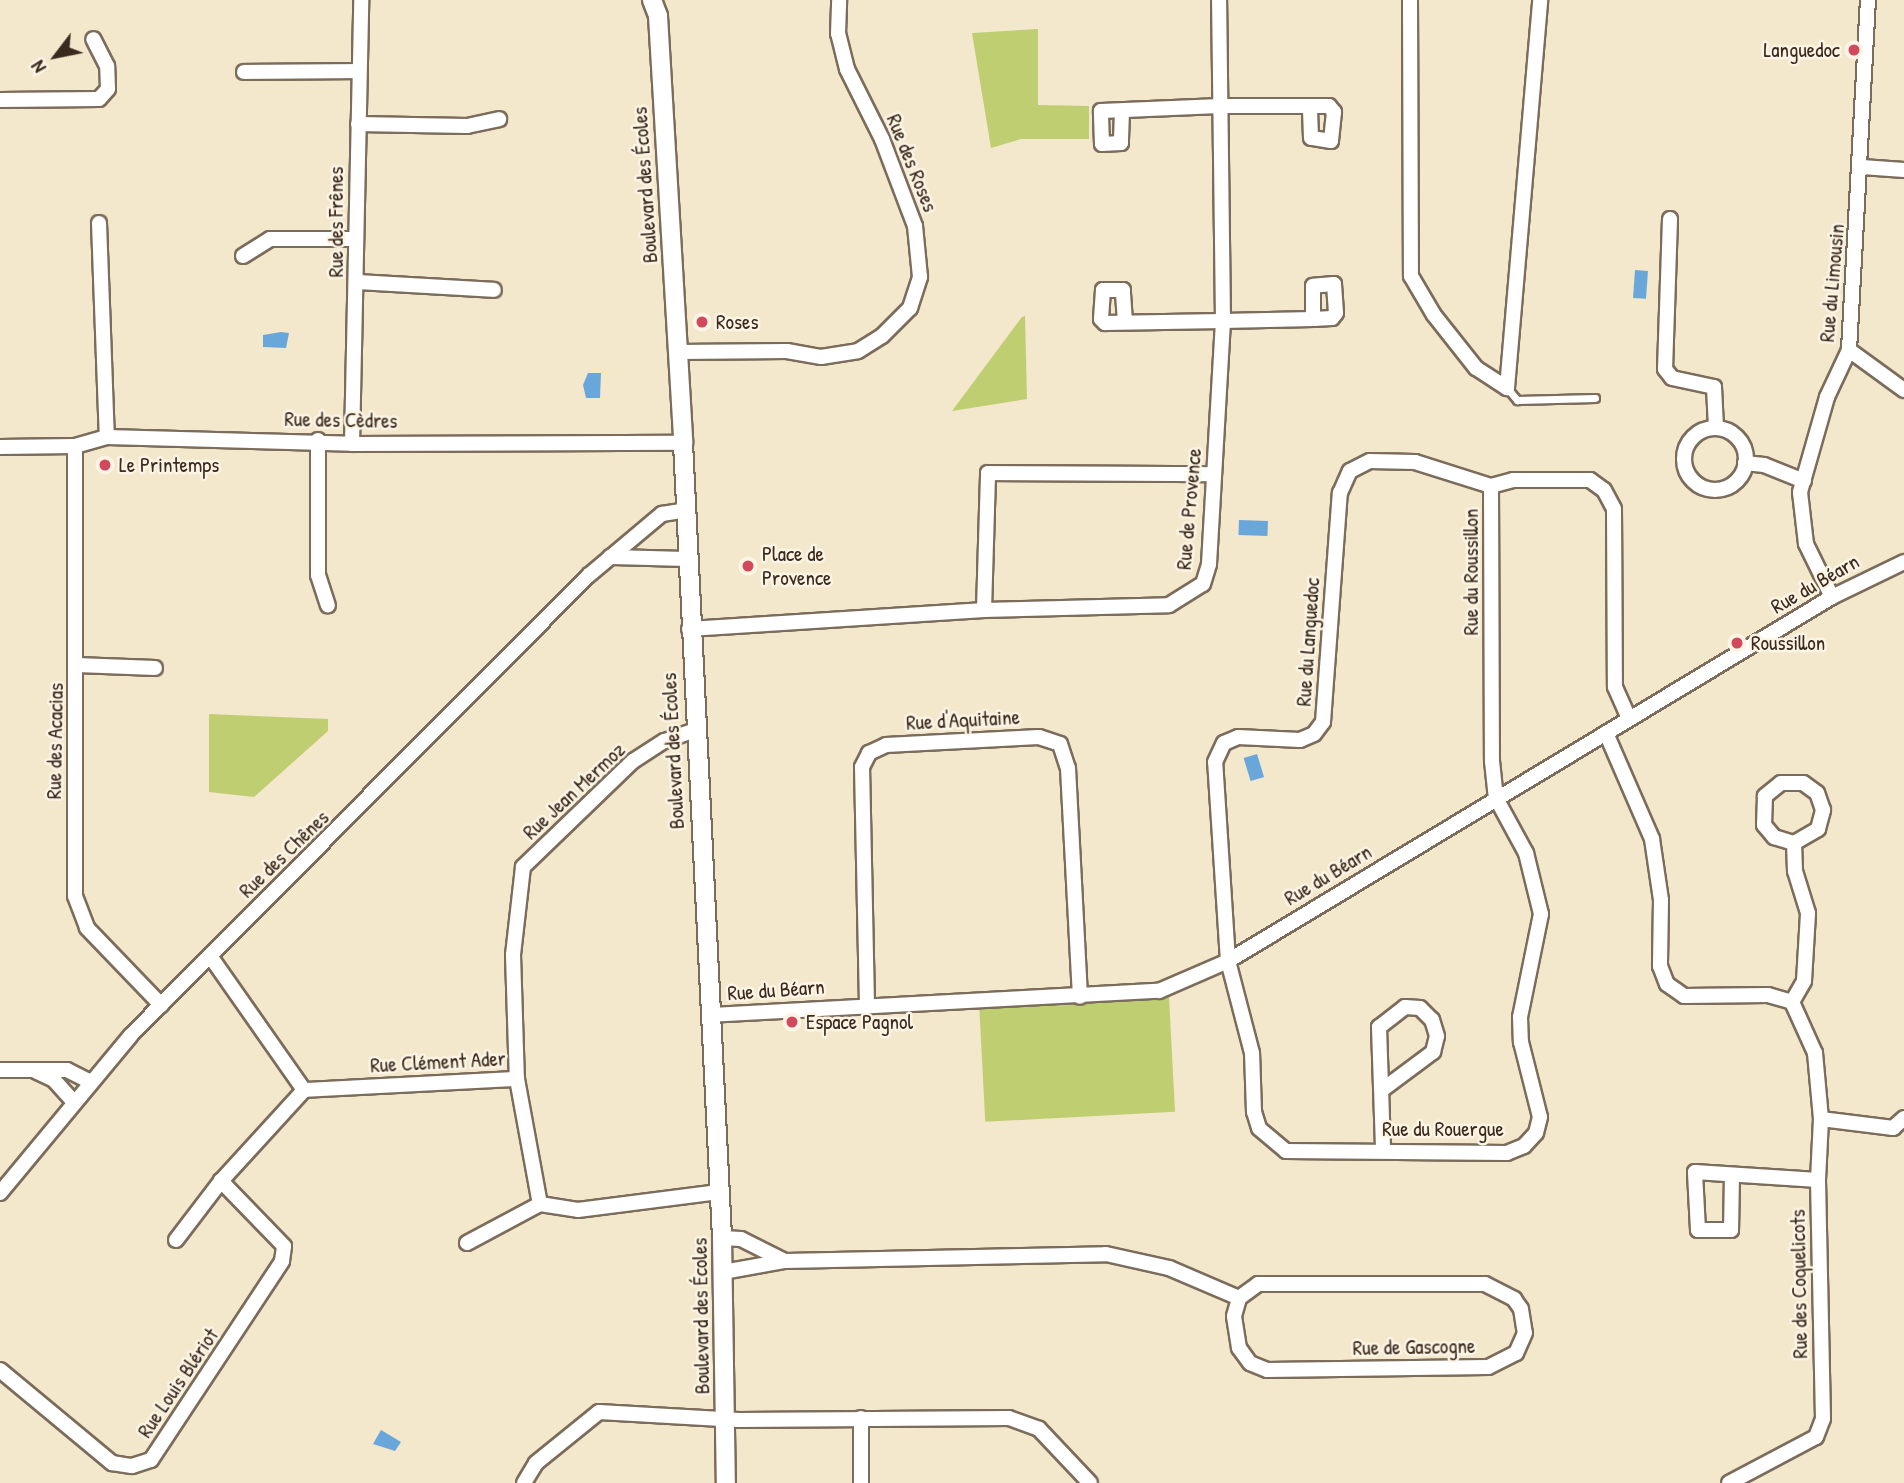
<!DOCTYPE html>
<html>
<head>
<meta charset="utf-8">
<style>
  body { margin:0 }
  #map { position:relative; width:1904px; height:1483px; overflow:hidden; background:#f3e7cc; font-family:"Patrick Hand",sans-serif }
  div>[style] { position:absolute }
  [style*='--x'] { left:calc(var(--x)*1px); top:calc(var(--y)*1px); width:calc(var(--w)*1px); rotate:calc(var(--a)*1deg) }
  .green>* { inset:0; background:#bfce71; transform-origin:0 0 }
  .water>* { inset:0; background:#69a7db; transform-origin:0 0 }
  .roads { filter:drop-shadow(2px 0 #7b6c5b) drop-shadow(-2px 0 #7b6c5b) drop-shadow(0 2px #7b6c5b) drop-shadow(0 -2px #7b6c5b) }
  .service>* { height:7px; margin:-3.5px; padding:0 3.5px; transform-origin:3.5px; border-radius:3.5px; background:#fff }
  .minor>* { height:14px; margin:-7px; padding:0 7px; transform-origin:7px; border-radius:7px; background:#fff }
  .minor>.ring { margin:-7px; padding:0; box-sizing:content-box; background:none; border:14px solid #fff; border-radius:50% }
  .tertiary>* { height:18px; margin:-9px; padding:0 9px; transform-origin:9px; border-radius:9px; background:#fff }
  .dots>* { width:19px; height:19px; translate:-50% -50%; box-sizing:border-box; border:4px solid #fcf5e5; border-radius:50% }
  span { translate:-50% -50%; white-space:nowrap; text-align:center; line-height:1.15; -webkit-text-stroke:5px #fcf5e5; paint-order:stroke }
  .poi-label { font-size:21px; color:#3b2a1e }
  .right { translate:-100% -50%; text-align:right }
  .left { translate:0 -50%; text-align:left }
  .street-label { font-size:21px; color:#3b2a1e }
  .north { position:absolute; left:21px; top:21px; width:70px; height:70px; -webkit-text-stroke:5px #fcf5e5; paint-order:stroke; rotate:238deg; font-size:19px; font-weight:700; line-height:28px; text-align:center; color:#3b2a1e }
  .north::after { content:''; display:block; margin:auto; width:24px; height:32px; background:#3b2a1e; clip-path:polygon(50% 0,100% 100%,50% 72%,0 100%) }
</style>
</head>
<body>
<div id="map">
  <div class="green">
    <i style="clip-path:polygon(1038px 29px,1038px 105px,1089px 106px,1089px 139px,1021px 139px,991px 148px,972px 33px)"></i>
    <i style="clip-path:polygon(1025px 316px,1027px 399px,952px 411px,1022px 317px)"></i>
    <i style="clip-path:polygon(209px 714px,328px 719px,328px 731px,254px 797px,209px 792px)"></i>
    <i style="left:1169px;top:997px;width:115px;height:190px;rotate:87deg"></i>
  </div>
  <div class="water">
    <i style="left:1635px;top:270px;width:13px;height:28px;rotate:4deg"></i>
    <i style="clip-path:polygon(281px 332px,289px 333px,286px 348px,263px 347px,263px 335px)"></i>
    <i style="clip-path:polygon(588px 373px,601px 373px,600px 398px,586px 398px,583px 385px)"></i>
    <i style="left:1239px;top:520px;width:29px;height:15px;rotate:2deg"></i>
    <i style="left:1257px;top:754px;width:24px;height:14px;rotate:73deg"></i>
    <i style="clip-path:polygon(381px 1430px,401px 1442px,395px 1451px,373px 1444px)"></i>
  </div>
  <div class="roads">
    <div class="service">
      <i style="--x:1507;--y:388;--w:16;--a:50"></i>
      <i style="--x:1517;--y:400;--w:78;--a:-1.5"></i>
    </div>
    <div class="minor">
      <i style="--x:1410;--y:0;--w:276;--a:89.8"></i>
      <i style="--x:1411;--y:276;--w:45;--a:59.5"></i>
      <i style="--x:1434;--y:315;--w:68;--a:51.6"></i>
      <i style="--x:1476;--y:368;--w:37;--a:33"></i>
      <i style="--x:1507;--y:388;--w:389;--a:-85.1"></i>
      <i style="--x:244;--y:72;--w:114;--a:-0.5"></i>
      <i style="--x:0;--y:100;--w:99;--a:-0.6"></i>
      <i style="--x:99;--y:99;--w:13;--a:-48"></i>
      <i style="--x:108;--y:89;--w:23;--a:-92"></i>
      <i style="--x:107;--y:66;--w:30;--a:-117"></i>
      <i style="--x:1122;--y:111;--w:32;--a:92"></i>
      <i style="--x:1121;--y:143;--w:19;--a:177"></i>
      <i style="--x:1102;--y:144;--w:33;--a:-92"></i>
      <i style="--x:1101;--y:111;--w:119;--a:-2.4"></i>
      <i style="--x:1220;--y:106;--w:109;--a:0"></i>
      <i style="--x:1329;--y:106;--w:8;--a:50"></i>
      <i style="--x:1334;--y:112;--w:29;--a:96"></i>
      <i style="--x:1331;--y:141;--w:20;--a:-171"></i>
      <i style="--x:1311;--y:138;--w:32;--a:-92"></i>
      <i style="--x:358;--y:124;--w:109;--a:1.1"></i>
      <i style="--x:467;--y:126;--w:33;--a:-12"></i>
      <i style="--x:1862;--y:167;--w:42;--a:4.1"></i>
      <i style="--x:1670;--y:219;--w:150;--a:91.9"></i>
      <i style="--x:1665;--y:369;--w:11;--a:52"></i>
      <i style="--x:1672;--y:378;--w:43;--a:12.1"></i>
      <i style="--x:1714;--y:387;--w:41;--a:87.2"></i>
      <i style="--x:99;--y:223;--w:214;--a:87.9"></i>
      <i style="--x:243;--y:256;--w:32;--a:-32"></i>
      <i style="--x:270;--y:239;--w:84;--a:0"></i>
      <i style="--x:356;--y:282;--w:138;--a:3.3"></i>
      <i style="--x:1125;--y:322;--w:32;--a:-94"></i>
      <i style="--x:1123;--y:290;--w:20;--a:180"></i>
      <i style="--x:1103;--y:290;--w:29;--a:94"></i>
      <i style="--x:1101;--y:319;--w:6;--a:45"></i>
      <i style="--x:1105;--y:323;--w:118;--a:-1"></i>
      <i style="--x:1223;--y:321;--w:90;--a:-1.3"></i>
      <i style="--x:1313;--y:319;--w:19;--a:-3"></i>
      <i style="--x:1332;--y:318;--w:6;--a:-51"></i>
      <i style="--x:1336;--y:313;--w:29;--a:-94"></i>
      <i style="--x:1334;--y:284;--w:21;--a:175"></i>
      <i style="--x:1313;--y:286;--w:33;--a:90"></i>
      <i style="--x:1849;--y:350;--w:68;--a:36"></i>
      <i style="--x:678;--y:352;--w:109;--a:-0.5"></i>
      <i style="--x:787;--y:351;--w:35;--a:10"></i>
      <i style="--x:821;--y:357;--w:37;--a:-9"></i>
      <i style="--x:858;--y:351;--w:28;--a:-32"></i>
      <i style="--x:882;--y:336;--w:40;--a:-45"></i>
      <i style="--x:910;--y:308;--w:33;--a:-72"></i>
      <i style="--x:920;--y:277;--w:51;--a:-95.6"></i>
      <i style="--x:915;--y:226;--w:93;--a:-110.8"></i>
      <i style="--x:882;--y:139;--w:78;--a:-116.6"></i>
      <i style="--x:847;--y:69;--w:36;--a:-104"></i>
      <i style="--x:838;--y:34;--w:34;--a:-88"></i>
      <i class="ring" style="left:1684px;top:428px;width:48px;height:48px"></i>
      <i style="--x:318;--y:440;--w:135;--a:90"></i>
      <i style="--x:318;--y:575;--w:32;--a:72"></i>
      <i style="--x:352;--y:444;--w:444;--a:-88.8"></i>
      <i style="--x:75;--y:446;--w:450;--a:90"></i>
      <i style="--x:75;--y:896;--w:34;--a:69"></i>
      <i style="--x:87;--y:928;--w:107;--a:46.1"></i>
      <i style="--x:0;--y:447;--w:75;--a:-0.8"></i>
      <i style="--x:75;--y:446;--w:33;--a:-16"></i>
      <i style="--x:107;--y:437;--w:245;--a:1.6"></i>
      <i style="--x:352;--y:444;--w:331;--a:-0.2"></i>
      <i style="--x:1370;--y:461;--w:45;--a:1.3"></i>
      <i style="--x:1415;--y:462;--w:80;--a:17.5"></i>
      <i style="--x:1491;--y:486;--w:275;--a:89.8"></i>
      <i style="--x:1492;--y:761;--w:37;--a:84"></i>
      <i style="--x:1496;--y:798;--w:63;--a:61.4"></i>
      <i style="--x:1526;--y:853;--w:63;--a:76.2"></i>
      <i style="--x:1541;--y:914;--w:105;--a:101.5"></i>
      <i style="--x:1520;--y:1017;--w:25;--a:88"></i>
      <i style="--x:1521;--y:1042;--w:77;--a:75.8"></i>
      <i style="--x:1540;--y:1117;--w:16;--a:104"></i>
      <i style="--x:1536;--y:1133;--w:18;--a:133"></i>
      <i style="--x:1524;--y:1146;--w:18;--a:158"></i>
      <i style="--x:1507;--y:1153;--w:221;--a:-179.5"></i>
      <i style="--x:1286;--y:1151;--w:35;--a:-140"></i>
      <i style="--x:1259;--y:1128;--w:17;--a:-107"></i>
      <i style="--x:1254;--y:1112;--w:59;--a:-91.9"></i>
      <i style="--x:1252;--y:1053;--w:95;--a:-104.6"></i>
      <i style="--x:1228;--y:961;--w:199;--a:-93.7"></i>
      <i style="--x:1215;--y:762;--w:21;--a:-65"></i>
      <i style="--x:1224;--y:743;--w:15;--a:-23"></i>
      <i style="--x:1238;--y:737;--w:62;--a:2.8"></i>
      <i style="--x:1300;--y:740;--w:15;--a:-23"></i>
      <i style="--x:1314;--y:734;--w:15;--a:-53"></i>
      <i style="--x:1323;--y:722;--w:230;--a:-85.8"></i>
      <i style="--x:1340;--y:493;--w:24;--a:-66"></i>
      <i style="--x:1350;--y:471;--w:22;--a:-27"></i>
      <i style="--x:1745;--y:463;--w:19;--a:6"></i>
      <i style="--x:1764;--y:465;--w:43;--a:21.8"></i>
      <i style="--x:1491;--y:486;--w:23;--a:-15"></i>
      <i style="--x:1513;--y:480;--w:77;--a:0"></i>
      <i style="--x:1590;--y:480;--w:17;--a:36"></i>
      <i style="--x:1604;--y:490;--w:21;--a:62"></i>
      <i style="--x:1614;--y:509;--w:178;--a:89.7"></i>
      <i style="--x:1615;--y:687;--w:34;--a:66"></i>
      <i style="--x:610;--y:557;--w:78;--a:1.5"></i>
      <i style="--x:1832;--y:597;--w:59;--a:-116.1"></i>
      <i style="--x:1806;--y:544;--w:52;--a:-96.6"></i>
      <i style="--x:1800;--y:492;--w:99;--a:-74.1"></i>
      <i style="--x:1827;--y:397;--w:52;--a:-64.9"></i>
      <i style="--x:1849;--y:350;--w:351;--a:-86.9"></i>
      <i style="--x:984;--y:610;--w:137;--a:-88.3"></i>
      <i style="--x:988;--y:473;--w:225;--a:0.3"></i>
      <i style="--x:689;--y:629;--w:296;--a:-3.7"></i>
      <i style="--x:984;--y:610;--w:185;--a:-1.5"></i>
      <i style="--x:1169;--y:605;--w:40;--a:-32"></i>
      <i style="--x:1203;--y:584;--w:21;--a:-73"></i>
      <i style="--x:1209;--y:564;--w:243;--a:-86.7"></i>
      <i style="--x:1223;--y:321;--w:321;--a:-90.7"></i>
      <i style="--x:77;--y:665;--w:78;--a:2.2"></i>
      <i style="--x:695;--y:730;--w:33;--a:160"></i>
      <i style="--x:664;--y:741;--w:37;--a:147"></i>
      <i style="--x:633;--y:761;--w:153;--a:136.1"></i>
      <i style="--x:523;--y:867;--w:89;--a:96.5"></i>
      <i style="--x:513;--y:955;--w:124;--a:88.2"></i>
      <i style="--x:517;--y:1079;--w:127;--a:79.6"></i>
      <i style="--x:540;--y:1204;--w:38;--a:9"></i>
      <i style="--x:578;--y:1210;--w:142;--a:-7.3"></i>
      <i style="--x:1606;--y:733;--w:116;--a:66.5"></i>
      <i style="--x:1652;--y:839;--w:62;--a:81.6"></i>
      <i style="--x:1661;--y:900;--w:66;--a:90.9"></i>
      <i style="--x:1660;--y:966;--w:19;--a:69"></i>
      <i style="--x:1667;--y:984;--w:21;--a:35"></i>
      <i style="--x:1684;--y:996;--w:84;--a:-0.7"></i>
      <i style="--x:1768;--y:995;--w:25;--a:16"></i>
      <i style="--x:1792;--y:1002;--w:56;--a:65.7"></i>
      <i style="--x:1815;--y:1053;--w:66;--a:84.8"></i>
      <i style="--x:1792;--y:1002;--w:24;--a:-60"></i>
      <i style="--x:1804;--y:981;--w:68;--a:-86.6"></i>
      <i style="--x:1808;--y:913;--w:44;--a:-107.2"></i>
      <i style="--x:1795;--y:871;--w:28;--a:-92"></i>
      <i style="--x:1794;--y:843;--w:28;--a:-30"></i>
      <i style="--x:1818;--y:829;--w:20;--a:-75"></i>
      <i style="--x:1823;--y:810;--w:18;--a:-109"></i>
      <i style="--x:1817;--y:793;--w:17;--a:-144"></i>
      <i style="--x:1803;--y:783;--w:22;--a:180"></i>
      <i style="--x:1781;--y:783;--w:21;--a:141"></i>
      <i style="--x:1765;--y:796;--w:29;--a:92"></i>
      <i style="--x:1764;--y:825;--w:16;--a:50"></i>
      <i style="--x:1774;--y:837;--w:21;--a:17"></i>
      <i style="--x:867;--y:1005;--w:238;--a:-91.2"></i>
      <i style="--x:862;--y:767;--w:16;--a:-63"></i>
      <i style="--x:869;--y:753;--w:19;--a:-25"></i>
      <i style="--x:886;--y:745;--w:153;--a:-3"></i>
      <i style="--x:1039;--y:737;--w:22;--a:18"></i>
      <i style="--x:1060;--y:744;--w:25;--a:72"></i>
      <i style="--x:1068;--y:768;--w:229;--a:87"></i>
      <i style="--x:710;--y:1015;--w:450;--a:-3.1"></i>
      <i style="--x:1159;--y:991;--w:75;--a:-23.5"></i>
      <i style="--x:1228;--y:961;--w:705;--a:-31.08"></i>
      <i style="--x:1832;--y:597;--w:80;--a:-25.9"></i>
      <i style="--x:0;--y:1070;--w:67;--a:0"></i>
      <i style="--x:67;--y:1070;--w:25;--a:27"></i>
      <i style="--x:37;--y:1072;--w:19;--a:25"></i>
      <i style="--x:54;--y:1080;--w:30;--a:48"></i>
      <i style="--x:304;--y:1090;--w:213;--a:-3"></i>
      <i style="--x:1382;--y:1090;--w:64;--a:-36.7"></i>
      <i style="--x:1433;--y:1052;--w:16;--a:-76"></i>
      <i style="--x:1437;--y:1036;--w:17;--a:-107"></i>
      <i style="--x:1432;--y:1020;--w:17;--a:-135"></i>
      <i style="--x:1420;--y:1008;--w:15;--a:-176"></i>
      <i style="--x:1405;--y:1007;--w:33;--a:142"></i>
      <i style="--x:1379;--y:1027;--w:123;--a:88.1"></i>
      <i style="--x:1732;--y:1175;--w:55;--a:91"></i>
      <i style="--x:1731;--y:1230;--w:33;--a:180"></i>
      <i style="--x:1698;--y:1230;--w:58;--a:-93"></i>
      <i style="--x:1695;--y:1172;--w:123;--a:3.7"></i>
      <i style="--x:0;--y:1193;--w:205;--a:-50.3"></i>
      <i style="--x:131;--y:1035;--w:648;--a:-45.13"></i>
      <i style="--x:588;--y:576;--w:97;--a:-40"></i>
      <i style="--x:662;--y:514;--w:24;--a:-9"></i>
      <i style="--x:722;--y:1238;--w:19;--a:3"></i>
      <i style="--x:741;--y:1239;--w:49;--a:26.6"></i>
      <i style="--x:176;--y:1240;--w:74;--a:-52.7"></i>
      <i style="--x:221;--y:1181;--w:123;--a:-47.6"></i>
      <i style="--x:304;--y:1090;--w:164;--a:-125"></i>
      <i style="--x:467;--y:1243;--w:83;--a:-28.1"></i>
      <i style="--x:723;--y:1272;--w:63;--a:-10.1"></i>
      <i style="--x:785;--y:1261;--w:321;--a:-1.2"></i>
      <i style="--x:1106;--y:1254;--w:65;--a:12.5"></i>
      <i style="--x:1169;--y:1268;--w:76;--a:23.2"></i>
      <i style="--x:1239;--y:1298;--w:24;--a:-36"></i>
      <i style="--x:1258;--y:1284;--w:227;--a:0"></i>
      <i style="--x:1485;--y:1284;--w:33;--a:27"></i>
      <i style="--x:1514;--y:1299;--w:12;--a:55"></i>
      <i style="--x:1521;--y:1309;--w:24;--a:81"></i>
      <i style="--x:1525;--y:1333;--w:22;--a:114"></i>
      <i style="--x:1516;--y:1353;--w:31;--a:153"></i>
      <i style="--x:1488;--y:1367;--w:221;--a:179.2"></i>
      <i style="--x:1267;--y:1370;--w:18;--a:-158"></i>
      <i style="--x:1250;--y:1363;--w:19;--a:-126"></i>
      <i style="--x:1239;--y:1348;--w:32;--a:-99"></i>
      <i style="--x:1234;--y:1316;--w:19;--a:-74"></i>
      <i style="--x:0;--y:1370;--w:146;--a:39.7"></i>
      <i style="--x:112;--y:1463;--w:20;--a:9"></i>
      <i style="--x:132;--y:1466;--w:20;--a:-18"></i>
      <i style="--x:151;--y:1460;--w:238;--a:-56.6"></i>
      <i style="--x:282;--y:1261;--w:15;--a:-82"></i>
      <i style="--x:284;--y:1246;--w:91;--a:-134.1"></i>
      <i style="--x:861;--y:1418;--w:65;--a:90"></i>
      <i style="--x:524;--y:1483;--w:23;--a:-59"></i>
      <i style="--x:536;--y:1463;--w:81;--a:-39"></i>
      <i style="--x:599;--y:1412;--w:140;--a:3.3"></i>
      <i style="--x:739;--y:1420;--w:270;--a:-0.4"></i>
      <i style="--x:1009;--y:1418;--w:32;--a:20"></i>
      <i style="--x:1039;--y:1429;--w:74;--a:46.6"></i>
      <i style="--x:1729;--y:1483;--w:98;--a:-27.9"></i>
      <i style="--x:1816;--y:1437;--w:19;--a:-69"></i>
      <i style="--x:1823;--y:1419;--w:239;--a:-91.2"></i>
      <i style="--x:1818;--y:1180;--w:61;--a:-87.2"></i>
      <i style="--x:1821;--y:1119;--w:73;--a:7.1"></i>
      <i style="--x:1893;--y:1128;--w:15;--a:-42"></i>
    </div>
    <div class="tertiary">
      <i style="--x:652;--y:0;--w:17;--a:69"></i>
      <i style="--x:658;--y:16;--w:428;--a:86.6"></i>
      <i style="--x:683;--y:443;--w:796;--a:87.19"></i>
      <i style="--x:722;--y:1238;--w:245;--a:89.1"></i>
    </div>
  </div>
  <div class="dots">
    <i style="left:1854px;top:50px;background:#d1495b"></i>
    <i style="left:702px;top:322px;background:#d1495b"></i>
    <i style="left:105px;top:465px;background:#d1495b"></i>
    <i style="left:748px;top:566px;background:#d1495b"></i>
    <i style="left:1737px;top:643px;background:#d1495b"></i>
    <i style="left:792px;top:1022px;background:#d1495b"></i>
  </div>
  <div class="poi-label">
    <span class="right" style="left:1840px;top:50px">Languedoc</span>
    <span class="left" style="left:716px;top:322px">Roses</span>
    <span class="left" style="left:119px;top:465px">Le Printemps</span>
    <span class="left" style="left:762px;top:566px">Place de<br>Provence</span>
    <span class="left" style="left:1751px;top:643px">Roussillon</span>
    <span class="left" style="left:806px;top:1022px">Espace Pagnol</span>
  </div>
  <div class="street-label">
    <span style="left:912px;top:163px;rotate:68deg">Rue des Roses</span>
    <span style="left:645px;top:185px;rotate:-94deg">Boulevard des Écoles</span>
    <span style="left:336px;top:222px;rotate:-90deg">Rue des Frênes</span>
    <span style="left:1832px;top:283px;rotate:-85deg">Rue du Limousin</span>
    <span style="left:341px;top:420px;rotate:1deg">Rue des Cèdres</span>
    <span style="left:1189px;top:509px;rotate:-85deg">Rue de Provence</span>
    <span style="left:1471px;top:572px;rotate:-90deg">Rue du Roussillon</span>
    <span style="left:1815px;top:584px;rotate:-30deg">Rue du Béarn</span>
    <span style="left:1308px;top:642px;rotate:-86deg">Rue du Languedoc</span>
    <span style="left:963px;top:720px;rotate:-3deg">Rue d'Aquitaine</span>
    <span style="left:55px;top:741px;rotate:-89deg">Rue des Acacias</span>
    <span style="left:673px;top:751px;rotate:-93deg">Boulevard des Écoles</span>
    <span style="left:574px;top:791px;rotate:-43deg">Rue Jean Mermoz</span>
    <span style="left:284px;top:854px;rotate:-44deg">Rue des Chênes</span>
    <span style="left:1328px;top:875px;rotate:-31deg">Rue du Béarn</span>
    <span style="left:776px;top:990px;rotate:-4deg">Rue du Béarn</span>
    <span style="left:438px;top:1062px;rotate:-3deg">Rue Clément Ader</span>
    <span style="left:1443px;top:1129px">Rue du Rouergue</span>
    <span style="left:1799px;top:1284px;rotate:-91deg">Rue des Coquelicots</span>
    <span style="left:701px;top:1316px;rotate:-91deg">Boulevard des Écoles</span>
    <span style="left:1414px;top:1347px;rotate:-1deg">Rue de Gascogne</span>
    <span style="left:178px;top:1383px;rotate:-56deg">Rue Louis Blériot</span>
  </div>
  <div class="north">N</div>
</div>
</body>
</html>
